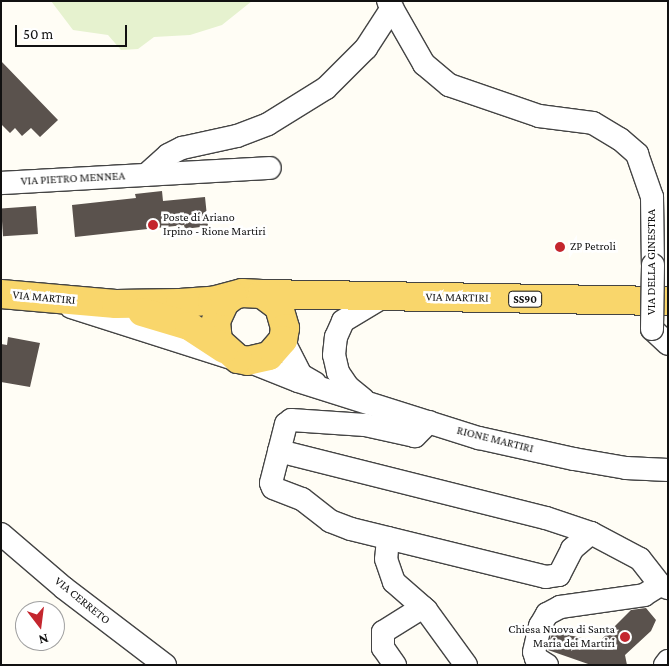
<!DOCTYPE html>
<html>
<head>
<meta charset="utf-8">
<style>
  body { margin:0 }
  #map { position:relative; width:669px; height:666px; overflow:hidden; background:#fffdf5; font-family:"Crimson Pro",serif }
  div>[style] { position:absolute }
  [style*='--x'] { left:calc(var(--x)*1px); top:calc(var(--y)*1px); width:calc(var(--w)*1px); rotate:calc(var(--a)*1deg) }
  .pitch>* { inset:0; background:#e6f2cf }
  .building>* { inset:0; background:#5a524d; transform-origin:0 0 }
  .roads { filter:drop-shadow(1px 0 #444) drop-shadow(-1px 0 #444) drop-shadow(0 1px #444) drop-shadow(0 -1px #444) }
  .minor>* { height:22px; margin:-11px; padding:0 11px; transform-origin:11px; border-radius:11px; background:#fff }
  .major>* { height:28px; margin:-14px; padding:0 14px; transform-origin:14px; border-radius:14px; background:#f9d66b }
  .bridges { filter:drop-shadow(1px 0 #444) drop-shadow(-1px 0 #444) drop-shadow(0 1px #444) drop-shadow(0 -1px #444) }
  .minor-bridge>* { height:22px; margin:-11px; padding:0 11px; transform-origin:11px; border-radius:11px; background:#fff }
  .dots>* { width:14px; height:14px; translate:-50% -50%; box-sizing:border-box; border:2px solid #fff; border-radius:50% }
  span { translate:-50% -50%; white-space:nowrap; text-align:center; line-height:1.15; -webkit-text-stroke:5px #fff; paint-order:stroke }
  .shield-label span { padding:1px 4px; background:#fff; border:1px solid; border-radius:4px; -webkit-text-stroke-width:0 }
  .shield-label { font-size:11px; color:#111; font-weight:700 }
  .street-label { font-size:12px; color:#111 }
  .poi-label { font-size:12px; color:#111 }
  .left { translate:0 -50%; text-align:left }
  .right { translate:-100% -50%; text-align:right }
  .frame { position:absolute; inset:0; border:2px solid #111; pointer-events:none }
  .north { position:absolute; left:15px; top:601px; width:50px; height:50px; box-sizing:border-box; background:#fff; border:1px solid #a0a0a0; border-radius:50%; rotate:165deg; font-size:14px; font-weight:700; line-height:20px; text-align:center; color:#111 }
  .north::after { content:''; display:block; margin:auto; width:18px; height:22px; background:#c4262e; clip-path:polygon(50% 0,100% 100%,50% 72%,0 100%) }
  .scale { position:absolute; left:15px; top:25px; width:112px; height:22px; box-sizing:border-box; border:2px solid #111; border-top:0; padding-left:6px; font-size:15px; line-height:18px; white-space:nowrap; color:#111; -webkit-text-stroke:4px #fff; paint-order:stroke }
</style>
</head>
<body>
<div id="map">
  <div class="pitch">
    <i style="clip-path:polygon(51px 1px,252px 1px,222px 25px,190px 35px,154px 37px,138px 49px,121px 50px,108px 35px,73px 30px)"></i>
  </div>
  <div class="building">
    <i style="clip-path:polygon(1px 61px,58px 120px,40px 137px,31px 128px,22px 136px,15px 128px,10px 133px,1px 124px)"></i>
    <i style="clip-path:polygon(162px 191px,163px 201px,205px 197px,208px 226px,185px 229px,184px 225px,75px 237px,72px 205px,136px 198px,135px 194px)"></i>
    <i style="left:36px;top:206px;width:28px;height:35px;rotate:86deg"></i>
    <i style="clip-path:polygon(8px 337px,40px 343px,30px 387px,1px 382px,1px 344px,7px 345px)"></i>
    <i style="clip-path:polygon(646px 608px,656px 620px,651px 631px,625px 655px,627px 665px,591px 665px,548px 650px,552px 631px,599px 642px,631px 610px)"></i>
  </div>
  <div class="roads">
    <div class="minor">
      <i style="--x:388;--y:1;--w:73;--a:60.3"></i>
      <i style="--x:424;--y:64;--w:33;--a:40"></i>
      <i style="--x:449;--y:85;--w:95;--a:19"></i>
      <i style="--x:539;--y:116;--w:54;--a:7.4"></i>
      <i style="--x:593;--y:123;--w:31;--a:31"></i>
      <i style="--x:620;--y:139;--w:23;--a:41"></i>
      <i style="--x:637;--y:154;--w:46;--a:70.8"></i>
      <i style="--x:652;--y:197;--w:68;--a:89.2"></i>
      <i style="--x:146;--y:175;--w:30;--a:-42"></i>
      <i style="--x:168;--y:155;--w:16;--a:-27"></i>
      <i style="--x:182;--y:148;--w:56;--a:-12.3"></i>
      <i style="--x:237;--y:136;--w:33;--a:-21"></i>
      <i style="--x:268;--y:124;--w:68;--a:-31.8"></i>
      <i style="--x:326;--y:88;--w:57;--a:-45"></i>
      <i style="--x:366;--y:48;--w:48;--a:-57"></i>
      <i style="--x:1;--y:183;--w:269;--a:-3.2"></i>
      <i style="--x:71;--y:307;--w:168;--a:17.7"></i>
      <i style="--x:652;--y:329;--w:22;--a:43"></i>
      <i style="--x:283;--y:340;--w:39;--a:63"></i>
      <i style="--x:301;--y:375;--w:16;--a:30"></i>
      <i style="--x:248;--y:361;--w:54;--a:21.8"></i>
      <i style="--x:298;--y:381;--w:190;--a:17.5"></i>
      <i style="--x:479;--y:438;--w:97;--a:12.5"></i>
      <i style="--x:574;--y:459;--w:53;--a:9.8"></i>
      <i style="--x:626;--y:468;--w:42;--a:2.7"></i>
      <i style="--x:363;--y:399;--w:19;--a:-141"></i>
      <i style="--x:348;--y:387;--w:18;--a:-124"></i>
      <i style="--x:338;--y:372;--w:17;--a:-103"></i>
      <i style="--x:334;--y:355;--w:18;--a:-84"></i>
      <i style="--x:336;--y:337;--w:17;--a:-66"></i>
      <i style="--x:343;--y:321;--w:47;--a:-31"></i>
      <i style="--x:429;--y:422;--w:20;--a:135"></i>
      <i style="--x:415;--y:436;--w:51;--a:-167.6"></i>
      <i style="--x:365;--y:425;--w:74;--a:-176.1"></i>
      <i style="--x:291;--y:420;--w:6;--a:141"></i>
      <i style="--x:286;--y:424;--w:61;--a:104.3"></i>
      <i style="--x:271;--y:483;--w:5;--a:68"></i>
      <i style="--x:273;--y:488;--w:31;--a:21"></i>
      <i style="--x:302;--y:499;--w:36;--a:38"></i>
      <i style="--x:330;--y:521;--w:22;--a:21"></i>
      <i style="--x:351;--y:529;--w:201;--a:13.8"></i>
      <i style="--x:546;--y:577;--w:13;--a:-9"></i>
      <i style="--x:559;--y:575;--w:29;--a:-63"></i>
      <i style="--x:572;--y:549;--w:25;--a:-40"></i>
      <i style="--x:591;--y:533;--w:55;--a:28"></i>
      <i style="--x:640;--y:559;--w:33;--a:52"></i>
      <i style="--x:660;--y:585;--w:9;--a:21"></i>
      <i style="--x:279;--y:451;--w:275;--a:14.1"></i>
      <i style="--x:546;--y:518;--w:47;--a:18.4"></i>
      <i style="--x:1;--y:534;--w:83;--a:40.6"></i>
      <i style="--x:64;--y:588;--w:127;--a:37.3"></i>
      <i style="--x:388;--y:538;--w:21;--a:95"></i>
      <i style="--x:386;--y:559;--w:24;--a:71"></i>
      <i style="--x:394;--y:582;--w:43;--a:41.2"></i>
      <i style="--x:426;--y:610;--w:68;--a:54"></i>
      <i style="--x:395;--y:665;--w:21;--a:-125"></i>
      <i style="--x:383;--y:648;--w:16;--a:-90"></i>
      <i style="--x:383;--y:632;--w:47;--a:-32"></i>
      <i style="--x:547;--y:665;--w:13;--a:-148"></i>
      <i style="--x:536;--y:658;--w:6;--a:-108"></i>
      <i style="--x:534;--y:652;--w:27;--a:-77"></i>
      <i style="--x:540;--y:626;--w:14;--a:-60"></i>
      <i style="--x:547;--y:614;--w:15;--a:-28"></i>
      <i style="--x:560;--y:607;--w:85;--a:-8.1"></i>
      <i style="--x:644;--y:595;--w:19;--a:-32"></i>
      <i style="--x:665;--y:665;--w:5;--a:-53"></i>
    </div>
    <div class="major">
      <i style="--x:1;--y:294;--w:115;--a:5"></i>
      <i style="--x:116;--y:304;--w:64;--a:-0.9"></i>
      <i style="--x:180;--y:303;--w:32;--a:-4"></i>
      <i style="--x:212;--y:301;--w:31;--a:-15"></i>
      <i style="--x:242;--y:293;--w:20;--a:3"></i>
      <i style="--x:262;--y:294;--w:21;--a:37"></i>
      <i style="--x:279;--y:307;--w:22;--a:74"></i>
      <i style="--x:285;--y:328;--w:12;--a:99"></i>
      <i style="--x:283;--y:340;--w:21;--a:131"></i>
      <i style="--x:269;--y:356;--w:22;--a:167"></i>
      <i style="--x:248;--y:361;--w:10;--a:-169"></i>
      <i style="--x:238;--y:359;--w:27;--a:-138"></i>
      <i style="--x:218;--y:341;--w:20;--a:-96"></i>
      <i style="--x:216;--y:321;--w:21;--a:-65"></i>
      <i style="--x:225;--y:302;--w:10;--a:-37"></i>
      <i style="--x:262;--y:294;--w:406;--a:1"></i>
      <i style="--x:142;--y:312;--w:49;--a:16.6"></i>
      <i style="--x:189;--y:326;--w:42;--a:33.3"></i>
    </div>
  </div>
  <div class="bridges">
    <div class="minor-bridge">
      <i style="--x:652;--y:329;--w:64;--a:-89.1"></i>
    </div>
  </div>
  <div class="dots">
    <i style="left:153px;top:225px;background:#c4262e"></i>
    <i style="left:560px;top:247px;background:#c4262e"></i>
    <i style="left:625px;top:637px;background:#c4262e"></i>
  </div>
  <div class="shield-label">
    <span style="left:525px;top:299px">SS90</span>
  </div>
  <div class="street-label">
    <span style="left:73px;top:179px;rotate:-3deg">VIA PIETRO MENNEA</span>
    <span style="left:652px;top:262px;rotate:-90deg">VIA DELLA GINESTRA</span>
    <span style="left:44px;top:298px;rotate:5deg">VIA MARTIRI</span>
    <span style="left:457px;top:298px;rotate:1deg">VIA MARTIRI</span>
    <span style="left:495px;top:440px;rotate:14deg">RIONE MARTIRI</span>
    <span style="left:82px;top:601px;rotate:39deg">VIA CERRETO</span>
  </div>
  <div class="poi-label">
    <span class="left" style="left:163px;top:225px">Poste di Ariano<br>Irpino - Rione Martiri</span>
    <span class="left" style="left:570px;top:247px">ZP Petroli</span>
    <span class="right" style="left:615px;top:637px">Chiesa Nuova di Santa<br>Maria dei Martiri</span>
  </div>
  <div class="frame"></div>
  <div class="north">N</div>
  <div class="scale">50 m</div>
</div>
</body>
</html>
